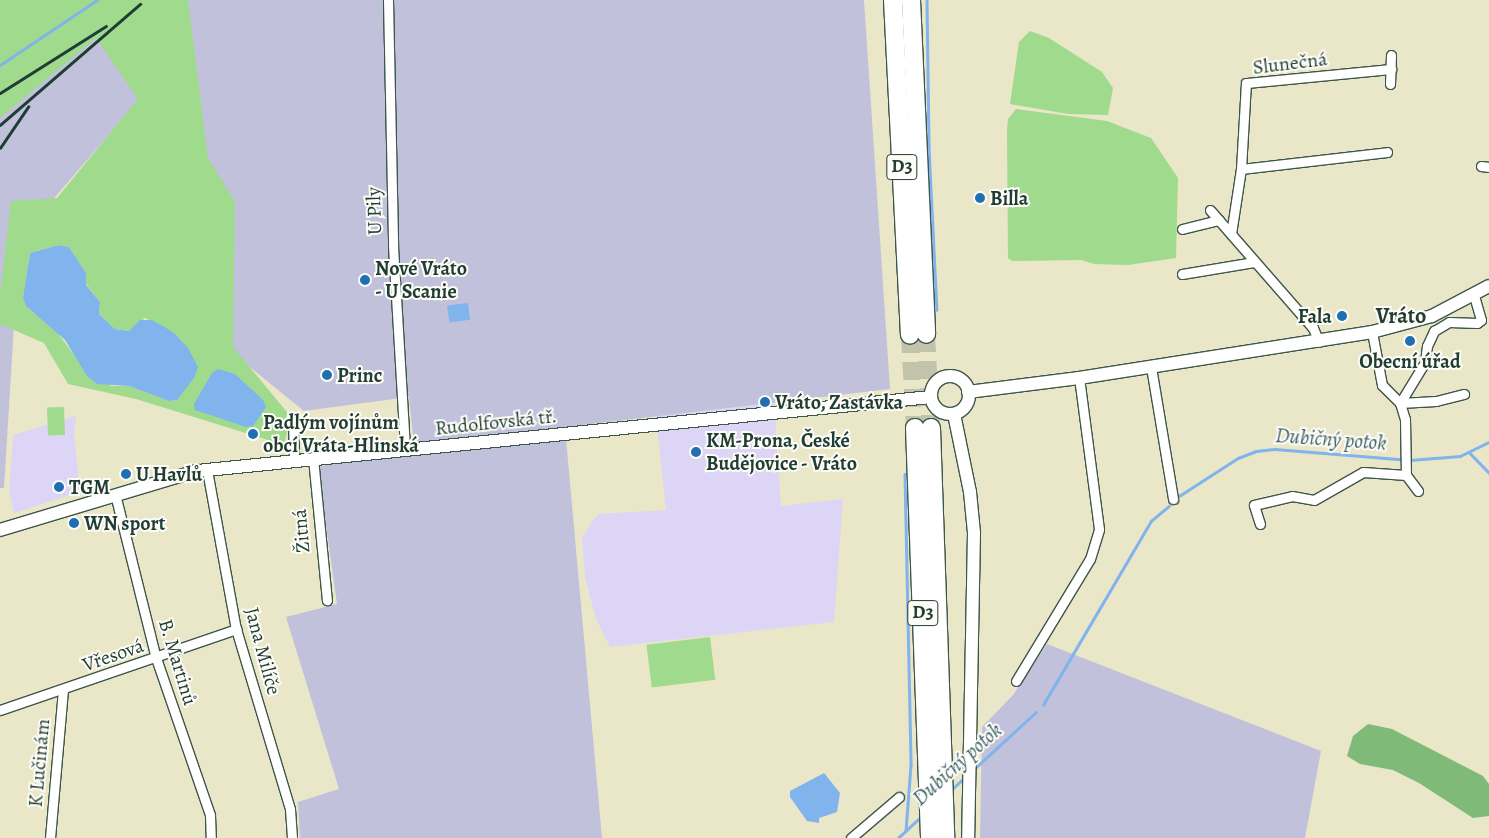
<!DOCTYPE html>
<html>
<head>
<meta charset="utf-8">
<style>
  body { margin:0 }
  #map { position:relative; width:1489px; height:838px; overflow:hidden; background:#eae6c8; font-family:Alegreya,serif }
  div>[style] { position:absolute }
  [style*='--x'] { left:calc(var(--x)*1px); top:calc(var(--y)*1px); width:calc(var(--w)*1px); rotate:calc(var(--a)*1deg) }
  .built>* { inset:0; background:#ddd5f6 }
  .industrial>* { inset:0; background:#c2c1dc }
  .green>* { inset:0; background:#9fda8d; transform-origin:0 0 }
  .forest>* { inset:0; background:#7fba78 }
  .water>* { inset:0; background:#81b3ed; transform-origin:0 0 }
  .stream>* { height:2.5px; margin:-1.25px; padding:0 1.25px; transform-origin:1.25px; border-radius:1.25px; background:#81b3ed }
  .highway-tunnel>* { height:18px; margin-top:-9px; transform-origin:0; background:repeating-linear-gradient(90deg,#c1c4aa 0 18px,transparent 0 27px) }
  .roads { filter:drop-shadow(1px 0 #3d564a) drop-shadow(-1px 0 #3d564a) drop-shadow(0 1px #3d564a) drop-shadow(0 -1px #3d564a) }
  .street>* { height:9px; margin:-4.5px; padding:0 4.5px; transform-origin:4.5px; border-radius:4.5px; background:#fff }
  .secondary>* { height:12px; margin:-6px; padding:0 6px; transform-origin:6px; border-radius:6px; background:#fff }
  .secondary>.ring { margin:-6px; padding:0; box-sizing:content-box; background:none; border:12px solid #fff; border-radius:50% }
  .highway>* { height:18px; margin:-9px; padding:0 9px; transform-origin:9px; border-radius:9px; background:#fff }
  .rail>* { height:2.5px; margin:-1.25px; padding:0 1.25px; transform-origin:1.25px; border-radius:1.25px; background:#1f3d34 }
  .dots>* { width:14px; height:14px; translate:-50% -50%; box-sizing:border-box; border:2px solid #fdfcf7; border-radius:50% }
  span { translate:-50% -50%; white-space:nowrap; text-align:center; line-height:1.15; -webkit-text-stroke:4px #fdfcf7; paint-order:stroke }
  .shield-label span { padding:1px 4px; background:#fdfcf7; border:1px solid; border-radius:4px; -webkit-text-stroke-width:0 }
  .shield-label { font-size:19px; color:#1f3d34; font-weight:700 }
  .street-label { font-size:20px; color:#1f3d34 }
  .poi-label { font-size:20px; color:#1f3d34; font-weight:700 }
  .left { translate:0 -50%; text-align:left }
  .right { translate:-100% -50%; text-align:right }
  .water-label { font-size:21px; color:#3c606c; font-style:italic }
  .quarter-label { font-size:22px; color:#1f3d34; font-weight:700 }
</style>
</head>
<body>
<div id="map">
  <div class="built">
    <i style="clip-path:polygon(774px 402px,781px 506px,843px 499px,834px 622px,610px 647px,596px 619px,585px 577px,582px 537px,598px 514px,666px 510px,656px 416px)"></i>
    <i style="clip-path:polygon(76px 416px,74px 435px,80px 492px,14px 513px,9px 491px,13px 435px)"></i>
  </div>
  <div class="industrial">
    <i style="clip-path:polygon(0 0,864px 0,890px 389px,565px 427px,602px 838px,300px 838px,298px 802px,339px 789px,286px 617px,337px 604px,318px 467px,414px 444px,409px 397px,304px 411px,224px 346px,131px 109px,44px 210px,0 303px)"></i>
    <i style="clip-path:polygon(0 321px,14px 325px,4px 488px,0 488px)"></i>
    <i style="clip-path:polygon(1047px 644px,1321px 751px,1305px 838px,980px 838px,982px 727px,1013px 695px)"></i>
  </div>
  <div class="green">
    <i style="clip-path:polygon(evenodd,0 0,188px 0,208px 158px,235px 202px,233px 347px,291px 417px,284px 445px,136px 399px,68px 384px,44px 343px,0 324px,0 296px,11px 201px,57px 198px,138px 99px,96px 38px,0 118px,0 0,59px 245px,69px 247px,86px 273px,86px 284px,100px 302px,99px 314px,115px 329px,129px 331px,145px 318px,173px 332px,177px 400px,169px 401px,129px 386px,111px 386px,75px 356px,53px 327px,30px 310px,23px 297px,30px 253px,59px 245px)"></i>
    <i style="clip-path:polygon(1030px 31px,1049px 38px,1102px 72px,1113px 88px,1108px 115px,1068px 114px,1010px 104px,1019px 42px)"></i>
    <i style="clip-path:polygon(1016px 109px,1107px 121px,1151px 138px,1178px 178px,1176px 258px,1128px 265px,1094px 264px,1081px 260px,1012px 261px,1008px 258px,1007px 131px,1008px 119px)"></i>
    <i style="left:64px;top:407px;width:28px;height:17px;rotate:88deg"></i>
    <i style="left:710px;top:637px;width:43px;height:64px;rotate:83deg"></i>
  </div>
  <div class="forest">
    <i style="clip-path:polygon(1368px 724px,1392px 729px,1483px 776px,1489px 784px,1489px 816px,1473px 818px,1419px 783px,1393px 770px,1360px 764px,1347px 756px,1353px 736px)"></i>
  </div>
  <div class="water">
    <i style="clip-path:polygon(59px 245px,69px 247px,86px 273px,86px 285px,100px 302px,99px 314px,115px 329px,129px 331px,140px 320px,152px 320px,173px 332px,188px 348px,198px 367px,194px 378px,177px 400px,169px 401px,129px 386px,97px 384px,87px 376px,65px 340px,26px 306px,23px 297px,30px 253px)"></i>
    <i style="left:468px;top:303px;width:17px;height:21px;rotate:83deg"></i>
    <i style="clip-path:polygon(218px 369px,235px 374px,263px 400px,266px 407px,253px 426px,246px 427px,195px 410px,194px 404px,212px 373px)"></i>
    <i style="clip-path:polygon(824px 773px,840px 793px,837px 812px,819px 818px,819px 823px,807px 821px,790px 797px,790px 791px)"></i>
  </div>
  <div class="stream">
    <i style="--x:927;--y:0;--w:148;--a:89.2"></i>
    <i style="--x:929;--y:148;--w:162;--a:87.2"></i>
    <i style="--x:0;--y:65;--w:117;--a:-33.8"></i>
    <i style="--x:1470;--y:453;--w:28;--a:46"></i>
    <i style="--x:905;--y:474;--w:291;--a:88.8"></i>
    <i style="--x:911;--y:765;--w:66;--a:94.3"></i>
    <i style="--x:1179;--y:496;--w:70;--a:-32.8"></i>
    <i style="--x:1238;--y:458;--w:19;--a:-21"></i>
    <i style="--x:1256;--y:451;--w:19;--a:-6"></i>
    <i style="--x:1275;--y:449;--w:135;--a:4.7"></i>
    <i style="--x:1410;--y:460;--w:50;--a:-4.6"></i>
    <i style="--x:1460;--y:456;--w:32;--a:-26"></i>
    <i style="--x:1043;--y:705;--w:213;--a:-59.6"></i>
    <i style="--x:1151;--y:521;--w:23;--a:-40"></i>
    <i style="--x:974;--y:769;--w:84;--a:-42.6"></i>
    <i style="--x:950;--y:791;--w:21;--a:-43"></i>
    <i style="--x:898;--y:838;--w:33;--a:-43"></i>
  </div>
  <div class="highway-tunnel">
    <i style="--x:926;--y:334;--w:94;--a:87"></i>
    <i style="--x:910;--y:335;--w:93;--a:86.9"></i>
  </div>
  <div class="roads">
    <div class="street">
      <i style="--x:388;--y:0;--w:246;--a:88.8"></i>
      <i style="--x:393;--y:246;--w:204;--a:86.6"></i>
      <i style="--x:1390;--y:84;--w:29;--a:-88"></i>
      <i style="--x:1481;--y:166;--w:8;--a:7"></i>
      <i style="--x:1241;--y:169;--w:147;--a:-6.6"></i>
      <i style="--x:1210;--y:210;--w:157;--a:48.9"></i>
      <i style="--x:1313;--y:328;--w:15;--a:67"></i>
      <i style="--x:1182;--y:229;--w:38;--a:-14"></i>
      <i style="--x:1231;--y:234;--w:66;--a:-81.3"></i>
      <i style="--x:1241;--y:169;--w:86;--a:-86.7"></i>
      <i style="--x:1246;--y:83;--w:146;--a:-5.5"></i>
      <i style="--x:1182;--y:274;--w:73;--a:-9.5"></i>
      <i style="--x:1372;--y:332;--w:54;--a:79.3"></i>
      <i style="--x:1382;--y:385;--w:25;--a:45"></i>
      <i style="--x:1400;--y:403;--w:17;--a:73"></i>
      <i style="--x:1405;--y:419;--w:56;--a:89"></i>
      <i style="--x:1406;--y:475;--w:20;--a:53"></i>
      <i style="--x:1151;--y:367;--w:134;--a:80.5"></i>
      <i style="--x:1400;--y:403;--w:48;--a:-58.6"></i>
      <i style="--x:1425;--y:362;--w:16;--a:-83"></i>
      <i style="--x:1427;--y:346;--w:17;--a:-65"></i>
      <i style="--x:1434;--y:331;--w:17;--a:-31"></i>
      <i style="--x:1449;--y:322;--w:28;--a:2"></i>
      <i style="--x:1477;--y:323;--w:5;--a:-37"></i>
      <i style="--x:1481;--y:320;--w:25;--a:-106"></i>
      <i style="--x:1400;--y:403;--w:36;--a:-3"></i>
      <i style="--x:1436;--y:401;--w:29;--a:-14"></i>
      <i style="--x:293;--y:419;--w:41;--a:88.6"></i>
      <i style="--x:313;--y:458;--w:143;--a:84.4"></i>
      <i style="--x:207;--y:470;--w:162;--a:79.7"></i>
      <i style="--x:236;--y:629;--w:188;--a:73.3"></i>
      <i style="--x:290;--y:809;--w:29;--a:86"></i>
      <i style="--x:115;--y:494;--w:169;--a:76"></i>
      <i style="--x:156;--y:658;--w:166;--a:71"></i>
      <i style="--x:210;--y:815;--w:23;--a:88"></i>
      <i style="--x:1260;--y:524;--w:20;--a:-108"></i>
      <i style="--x:1254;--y:505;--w:39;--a:-13"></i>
      <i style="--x:1292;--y:496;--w:22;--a:10"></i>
      <i style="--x:1314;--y:500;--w:56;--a:-29.7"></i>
      <i style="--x:1363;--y:472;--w:43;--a:4"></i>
      <i style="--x:1016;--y:681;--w:143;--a:-58.8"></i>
      <i style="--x:1090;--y:559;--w:31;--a:-73"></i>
      <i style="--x:1099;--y:529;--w:152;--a:-97.5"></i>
      <i style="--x:0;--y:710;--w:250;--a:-18.9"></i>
      <i style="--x:50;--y:838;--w:149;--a:-85"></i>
      <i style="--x:851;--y:838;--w:63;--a:-40.5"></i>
    </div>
    <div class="secondary">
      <i class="ring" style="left:931px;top:376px;width:26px;height:26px"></i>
      <i style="--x:968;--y:392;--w:112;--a:-7.2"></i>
      <i style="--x:1079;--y:378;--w:297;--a:-8.9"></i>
      <i style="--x:1372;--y:332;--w:62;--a:-14.9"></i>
      <i style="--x:1432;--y:316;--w:64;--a:-27.8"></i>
      <i style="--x:954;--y:414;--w:80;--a:78.4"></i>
      <i style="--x:970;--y:492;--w:41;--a:84.4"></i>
      <i style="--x:974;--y:533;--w:305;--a:91.1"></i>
      <i style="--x:0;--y:530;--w:206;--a:-16.7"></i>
      <i style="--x:197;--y:471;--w:738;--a:-5.76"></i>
    </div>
    <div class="highway">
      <i style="--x:893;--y:0;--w:335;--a:87.1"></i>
      <i style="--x:911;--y:0;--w:334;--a:87.4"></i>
      <i style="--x:915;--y:428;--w:410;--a:87.9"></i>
      <i style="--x:931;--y:428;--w:410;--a:88"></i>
    </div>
  </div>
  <div class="rail">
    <i style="--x:0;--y:93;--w:125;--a:-32.3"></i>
    <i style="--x:0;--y:125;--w:185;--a:-40.8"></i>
    <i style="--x:0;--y:148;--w:50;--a:-55.7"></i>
  </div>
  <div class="dots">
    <i style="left:980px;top:198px;background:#1f6fb2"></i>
    <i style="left:365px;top:280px;background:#1f6fb2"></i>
    <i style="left:1342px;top:316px;background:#1f6fb2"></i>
    <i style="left:1410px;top:341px;background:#1f6fb2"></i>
    <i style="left:327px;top:375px;background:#1f6fb2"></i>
    <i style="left:765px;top:402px;background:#1f6fb2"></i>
    <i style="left:253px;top:434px;background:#1f6fb2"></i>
    <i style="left:696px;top:452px;background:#1f6fb2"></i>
    <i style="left:126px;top:474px;background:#1f6fb2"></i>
    <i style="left:59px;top:487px;background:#1f6fb2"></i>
    <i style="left:74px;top:523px;background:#1f6fb2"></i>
  </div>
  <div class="shield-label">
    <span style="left:902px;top:167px">D3</span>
    <span style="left:923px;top:613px">D3</span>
  </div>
  <div class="street-label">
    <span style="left:1290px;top:63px;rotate:-7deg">Slunečná</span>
    <span style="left:374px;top:211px;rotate:-92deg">U Pily</span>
    <span style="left:496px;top:422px;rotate:-6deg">Rudolfovská tř.</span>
    <span style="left:301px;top:531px;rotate:-95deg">Žitná</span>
    <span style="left:263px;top:651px;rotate:75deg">Jana Milíče</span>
    <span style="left:113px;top:655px;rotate:-19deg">Vřesová</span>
    <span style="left:178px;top:662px;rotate:73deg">B. Martinů</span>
    <span style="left:39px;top:763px;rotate:-85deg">K Lučinám</span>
  </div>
  <div class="poi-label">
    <span class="left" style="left:990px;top:198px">Billa</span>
    <span class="left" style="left:375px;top:280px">Nové Vráto<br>- U Scanie</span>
    <span class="right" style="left:1332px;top:316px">Fala</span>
    <span style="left:1410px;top:361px">Obecní úřad</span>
    <span class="left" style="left:337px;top:375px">Princ</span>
    <span class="left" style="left:775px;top:402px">Vráto, Zastávka</span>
    <span class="left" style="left:263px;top:434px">Padlým vojínům<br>obcí Vráta-Hlinská</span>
    <span class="left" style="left:706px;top:452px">KM-Prona, České<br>Budějovice - Vráto</span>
    <span class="left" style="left:136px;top:474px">U Havlů</span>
    <span class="left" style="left:69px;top:487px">TGM</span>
    <span class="left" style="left:84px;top:523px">WN sport</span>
  </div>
  <div class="water-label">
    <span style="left:1331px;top:439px;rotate:4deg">Dubičný potok</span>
    <span style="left:957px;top:764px;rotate:-42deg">Dubičný potok</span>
  </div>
  <div class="quarter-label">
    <span style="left:1401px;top:317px">Vráto</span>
  </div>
</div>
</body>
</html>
